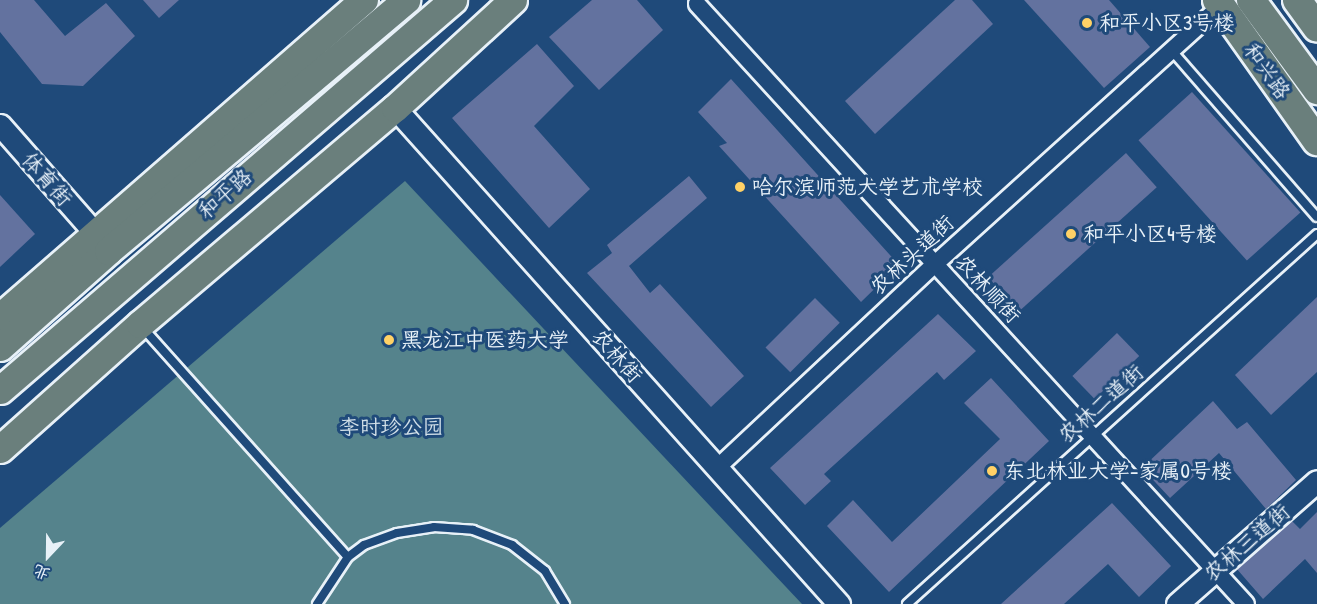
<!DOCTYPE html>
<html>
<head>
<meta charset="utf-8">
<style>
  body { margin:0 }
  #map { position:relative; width:1317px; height:604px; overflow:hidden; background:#1f4a7a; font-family:"Patrick Hand","LXGW WenKai TC",sans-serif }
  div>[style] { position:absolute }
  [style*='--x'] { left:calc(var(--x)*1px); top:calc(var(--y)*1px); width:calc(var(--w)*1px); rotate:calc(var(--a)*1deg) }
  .green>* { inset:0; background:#55838c }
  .building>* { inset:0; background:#63729f; transform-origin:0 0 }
  .roads { filter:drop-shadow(2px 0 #e8f1f8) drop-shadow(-2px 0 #e8f1f8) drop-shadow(0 2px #e8f1f8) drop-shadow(0 -2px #e8f1f8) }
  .service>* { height:8px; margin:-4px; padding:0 4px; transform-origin:4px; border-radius:4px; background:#1f4a7a }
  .minor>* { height:16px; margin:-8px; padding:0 8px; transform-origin:8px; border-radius:8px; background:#1f4a7a }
  .tertiary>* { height:21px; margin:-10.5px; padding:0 10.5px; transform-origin:10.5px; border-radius:10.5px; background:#1f4a7a }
  .primary>* { height:27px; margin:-13.5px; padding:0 13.5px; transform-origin:13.5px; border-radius:13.5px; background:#6a7f7c }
  .trunk>* { height:28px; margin:-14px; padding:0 14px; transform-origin:14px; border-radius:14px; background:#6a7f7c }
  .dots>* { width:16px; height:16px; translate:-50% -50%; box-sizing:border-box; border:3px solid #1f4a7a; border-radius:50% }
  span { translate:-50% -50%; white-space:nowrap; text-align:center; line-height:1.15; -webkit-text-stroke:6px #1f4a7a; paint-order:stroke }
  .poi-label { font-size:21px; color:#e8f1f8 }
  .left { translate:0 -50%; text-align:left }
  .street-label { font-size:21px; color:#e8f1f8 }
  .park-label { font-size:21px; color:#d2e0e8 }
  .north { position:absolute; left:18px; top:526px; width:60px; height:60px; -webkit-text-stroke:4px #1f4a7a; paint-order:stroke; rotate:202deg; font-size:16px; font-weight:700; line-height:24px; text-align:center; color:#e8f1f8 }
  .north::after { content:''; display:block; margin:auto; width:21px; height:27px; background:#e8f1f8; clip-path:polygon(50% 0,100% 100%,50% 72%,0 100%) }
</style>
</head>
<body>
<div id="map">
  <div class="green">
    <i style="clip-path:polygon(405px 181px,802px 604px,0 604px,0 528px)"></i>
  </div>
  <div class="building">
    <i style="clip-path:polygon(0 0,34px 0,65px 36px,106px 3px,135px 36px,83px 86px,42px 84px,0 32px)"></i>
    <i style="clip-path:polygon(143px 0,179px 0,159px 18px)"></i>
    <i style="clip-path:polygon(592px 0,637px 0,663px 30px,599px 90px,549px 37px)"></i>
    <i style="clip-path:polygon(955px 0,972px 0,993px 24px,875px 134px,845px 101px)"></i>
    <i style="clip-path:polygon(1024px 0,1109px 0,1150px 47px,1104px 88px)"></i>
    <i style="clip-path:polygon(537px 44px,574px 86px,534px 126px,590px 189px,549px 228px,452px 118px)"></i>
    <i style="clip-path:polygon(731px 79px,899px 265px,861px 302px,719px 146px,727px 143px,698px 112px)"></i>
    <i style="left:1192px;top:92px;width:162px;height:72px;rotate:48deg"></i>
    <i style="left:1126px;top:153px;width:46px;height:189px;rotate:48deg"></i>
    <i style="clip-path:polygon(689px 176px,707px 198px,629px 266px,650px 293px,660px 284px,744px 376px,711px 407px,587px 273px,612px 253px,607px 245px)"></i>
    <i style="clip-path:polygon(0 195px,35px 234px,0 267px)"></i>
    <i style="clip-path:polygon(1317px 297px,1317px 372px,1271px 415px,1235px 375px)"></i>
    <i style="left:815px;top:298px;width:35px;height:70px;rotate:45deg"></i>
    <i style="clip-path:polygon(938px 314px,976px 351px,944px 380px,937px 372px,824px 474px,831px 481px,805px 505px,770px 468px)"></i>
    <i style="left:1117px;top:333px;width:32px;height:62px;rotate:46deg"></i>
    <i style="clip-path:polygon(991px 378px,1049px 441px,889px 592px,827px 526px,853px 500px,892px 542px,1000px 439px,964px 403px)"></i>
    <i style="clip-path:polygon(1213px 401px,1237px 429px,1247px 422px,1296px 480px,1266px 509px,1219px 453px,1170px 498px,1142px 468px)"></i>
    <i style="clip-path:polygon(1112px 503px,1171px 566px,1139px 597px,1108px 564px,1064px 604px,1001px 604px)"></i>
    <i style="clip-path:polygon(1317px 512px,1317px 573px,1305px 559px,1263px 599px,1236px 568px,1290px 519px,1300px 529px)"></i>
  </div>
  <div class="roads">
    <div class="service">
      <i style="--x:1172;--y:51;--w:220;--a:48.9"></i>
      <i style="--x:143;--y:328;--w:307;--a:48.2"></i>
      <i style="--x:317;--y:604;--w:56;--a:-56.6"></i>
      <i style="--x:348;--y:557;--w:20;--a:-37"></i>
      <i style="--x:364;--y:545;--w:35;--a:-20"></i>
      <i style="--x:397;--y:533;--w:37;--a:-9"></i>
      <i style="--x:434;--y:527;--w:39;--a:4"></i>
      <i style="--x:473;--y:530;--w:42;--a:21"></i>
      <i style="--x:512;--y:545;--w:42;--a:38.2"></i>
      <i style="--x:545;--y:571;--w:39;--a:59"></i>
      <i style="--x:907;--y:604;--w:552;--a:-42.06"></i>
    </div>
    <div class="minor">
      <i style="--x:697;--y:4;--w:813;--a:47.54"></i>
      <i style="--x:717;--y:468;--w:299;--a:-43.1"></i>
      <i style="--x:935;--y:264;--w:385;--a:-42.1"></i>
    </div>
    <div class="tertiary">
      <i style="--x:395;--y:108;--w:666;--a:48.17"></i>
      <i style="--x:0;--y:125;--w:144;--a:48.7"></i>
      <i style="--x:1177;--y:604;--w:186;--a:-41.3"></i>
    </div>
    <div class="primary">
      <i style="--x:0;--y:317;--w:483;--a:-41.1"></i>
      <i style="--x:0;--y:347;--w:144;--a:-41.6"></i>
      <i style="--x:108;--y:251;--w:390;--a:-40.1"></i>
      <i style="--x:0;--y:390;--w:598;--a:-40.73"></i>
      <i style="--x:0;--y:449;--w:188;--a:-41.8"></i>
      <i style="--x:140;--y:324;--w:334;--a:-40.3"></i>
      <i style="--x:395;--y:108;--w:160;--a:-42.5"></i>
    </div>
    <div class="trunk">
      <i style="--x:1217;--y:0;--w:173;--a:54.7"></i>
      <i style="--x:1251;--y:0;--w:112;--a:53.7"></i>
      <i style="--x:1297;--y:0;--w:34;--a:54"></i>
    </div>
  </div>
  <div class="dots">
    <i style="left:1087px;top:23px;background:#ffd166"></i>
    <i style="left:740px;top:187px;background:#ffd166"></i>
    <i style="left:1071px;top:234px;background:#ffd166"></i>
    <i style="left:389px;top:340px;background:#ffd166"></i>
    <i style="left:992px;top:471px;background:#ffd166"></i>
  </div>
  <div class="poi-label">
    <span class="left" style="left:1099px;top:23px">和平小区3号楼</span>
    <span class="left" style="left:752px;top:187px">哈尔滨师范大学艺术学校</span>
    <span class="left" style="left:1083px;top:234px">和平小区4号楼</span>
    <span class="left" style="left:401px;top:340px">黑龙江中医药大学</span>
    <span class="left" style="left:1004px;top:471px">东北林业大学-家属0号楼</span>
  </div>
  <div class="street-label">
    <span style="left:1267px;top:71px;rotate:55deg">和兴路</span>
    <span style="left:47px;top:179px;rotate:49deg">体育街</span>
    <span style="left:225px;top:194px;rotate:-41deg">和平路</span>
    <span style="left:912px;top:255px;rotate:-43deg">农林头道街</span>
    <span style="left:988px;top:289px;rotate:47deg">农林顺街</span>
    <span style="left:617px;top:356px;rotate:48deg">农林街</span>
    <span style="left:1101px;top:404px;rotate:-42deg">农林二道街</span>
    <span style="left:1247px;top:543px;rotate:-41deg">农林三道街</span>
  </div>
  <div class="park-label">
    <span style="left:391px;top:427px">李时珍公园</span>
  </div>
  <div class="north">北</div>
</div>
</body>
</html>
